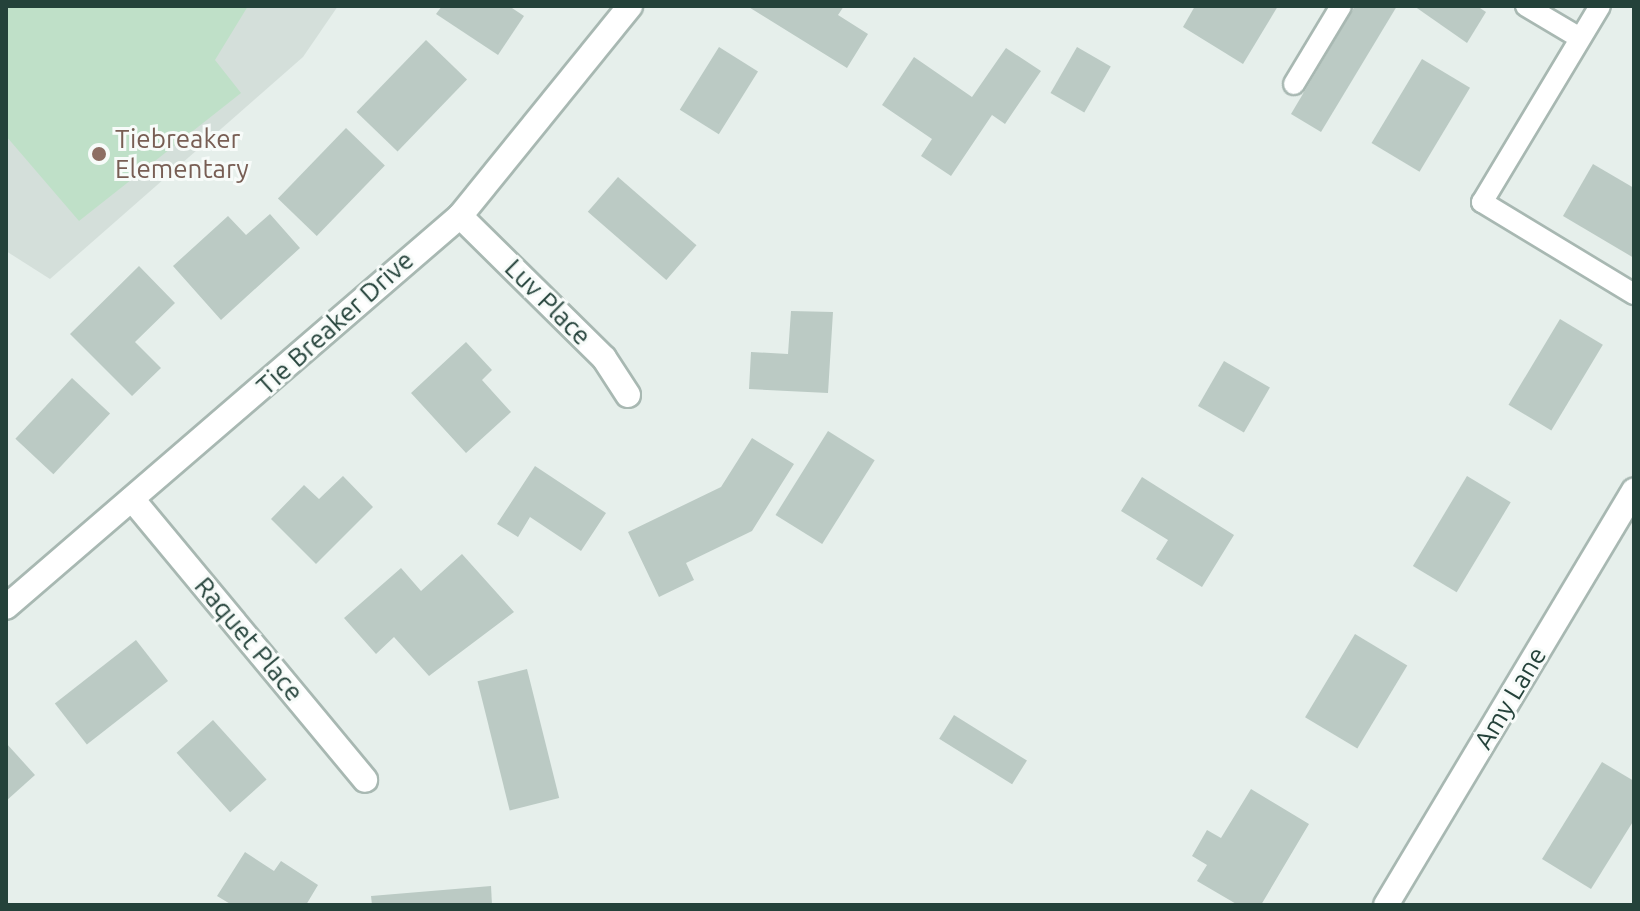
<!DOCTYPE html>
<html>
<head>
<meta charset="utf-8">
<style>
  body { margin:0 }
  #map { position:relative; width:1640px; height:911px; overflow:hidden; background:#e6efeb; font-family:Ubuntu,sans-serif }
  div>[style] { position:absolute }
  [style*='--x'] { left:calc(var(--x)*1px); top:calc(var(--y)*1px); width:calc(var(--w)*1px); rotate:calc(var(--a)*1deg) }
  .built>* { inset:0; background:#d4dfda }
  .green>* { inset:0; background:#bfe0c8 }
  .building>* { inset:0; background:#bbcac4; transform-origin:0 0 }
  .roads { filter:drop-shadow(2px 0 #a8b8b2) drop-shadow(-2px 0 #a8b8b2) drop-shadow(0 2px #a8b8b2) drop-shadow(0 -2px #a8b8b2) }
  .lane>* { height:20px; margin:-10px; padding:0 10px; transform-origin:10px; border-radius:10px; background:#fff }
  .street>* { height:24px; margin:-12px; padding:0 12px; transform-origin:12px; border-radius:12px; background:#fff }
  .secondary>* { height:24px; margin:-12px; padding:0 12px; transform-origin:12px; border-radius:12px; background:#fff }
  .dots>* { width:22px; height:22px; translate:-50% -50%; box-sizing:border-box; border:4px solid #f7fbf9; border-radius:50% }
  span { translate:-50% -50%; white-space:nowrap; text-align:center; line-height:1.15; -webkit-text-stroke:6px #f7fbf9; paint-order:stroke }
  .education-label { font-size:26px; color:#785e54 }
  .left { translate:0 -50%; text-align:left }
  .street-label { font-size:26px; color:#24423a }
  .frame { position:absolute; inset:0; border:8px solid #24423a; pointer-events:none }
</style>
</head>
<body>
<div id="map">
  <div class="built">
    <i style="clip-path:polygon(6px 6px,338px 6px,303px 57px,50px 279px,6px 251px)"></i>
  </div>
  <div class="green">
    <i style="clip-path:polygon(6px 6px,248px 6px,215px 60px,241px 93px,79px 221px,6px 136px)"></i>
  </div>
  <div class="building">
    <i style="clip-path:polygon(442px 6px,509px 6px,524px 16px,498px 55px,436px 14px)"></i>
    <i style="clip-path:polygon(747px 6px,844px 6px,838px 15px,868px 34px,847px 68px)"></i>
    <i style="clip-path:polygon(1195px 6px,1278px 6px,1243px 64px,1183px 27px)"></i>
    <i style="clip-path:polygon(1355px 6px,1397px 6px,1321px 132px,1291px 114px)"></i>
    <i style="clip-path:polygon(1414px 6px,1477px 6px,1486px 12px,1467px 43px)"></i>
    <i style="left:426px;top:40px;width:57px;height:100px;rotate:44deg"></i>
    <i style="left:719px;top:47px;width:46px;height:74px;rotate:32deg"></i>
    <i style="left:1077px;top:47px;width:39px;height:53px;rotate:30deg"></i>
    <i style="clip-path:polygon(1006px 48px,1041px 71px,1005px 124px,992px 115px,951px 176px,921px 156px,932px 139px,882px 105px,914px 57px,972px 97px)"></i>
    <i style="left:1422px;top:59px;width:56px;height:98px;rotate:31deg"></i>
    <i style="left:346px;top:128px;width:54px;height:98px;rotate:44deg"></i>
    <i style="clip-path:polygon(1593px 164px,1634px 188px,1634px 258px,1563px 216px)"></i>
    <i style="left:618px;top:177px;width:104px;height:46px;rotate:41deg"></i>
    <i style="clip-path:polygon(270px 214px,300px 248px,221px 320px,173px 266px,228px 216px,246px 235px)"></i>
    <i style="clip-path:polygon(139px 266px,175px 303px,135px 342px,161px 368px,132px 396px,70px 334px)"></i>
    <i style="clip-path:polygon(791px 311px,833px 312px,828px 393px,749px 389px,751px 352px,788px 354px)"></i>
    <i style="left:1560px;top:319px;width:50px;height:100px;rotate:31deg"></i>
    <i style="clip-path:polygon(466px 342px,492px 370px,482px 380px,511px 412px,466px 453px,411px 393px)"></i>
    <i style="left:1224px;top:361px;width:53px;height:52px;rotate:30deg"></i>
    <i style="left:72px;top:378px;width:52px;height:83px;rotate:43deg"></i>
    <i style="left:828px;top:431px;width:55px;height:99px;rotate:32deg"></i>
    <i style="clip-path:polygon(752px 438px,794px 464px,752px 531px,686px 563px,694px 580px,659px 597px,628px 532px,721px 487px)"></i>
    <i style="clip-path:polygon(535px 466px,606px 513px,581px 551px,530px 517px,518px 537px,497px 524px)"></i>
    <i style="clip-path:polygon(343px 476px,373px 507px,316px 564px,271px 519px,304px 485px,319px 499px)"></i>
    <i style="left:1467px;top:476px;width:51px;height:105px;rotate:31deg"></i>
    <i style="clip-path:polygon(1142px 477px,1234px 535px,1202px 587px,1156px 559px,1168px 540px,1121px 511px)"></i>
    <i style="clip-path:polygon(462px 554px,514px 612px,429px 676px,394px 637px,376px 654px,344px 618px,401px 568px,421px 591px)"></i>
    <i style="left:1355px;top:634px;width:61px;height:97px;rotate:31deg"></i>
    <i style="left:136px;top:640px;width:52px;height:103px;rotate:52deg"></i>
    <i style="left:527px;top:669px;width:133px;height:51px;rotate:76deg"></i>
    <i style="left:954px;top:715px;width:86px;height:28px;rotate:32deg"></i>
    <i style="left:213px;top:720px;width:80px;height:49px;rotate:48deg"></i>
    <i style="clip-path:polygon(6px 743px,35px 775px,6px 801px)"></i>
    <i style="clip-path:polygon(1602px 762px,1634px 781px,1634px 820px,1591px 889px,1542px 859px)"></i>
    <i style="clip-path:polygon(1251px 789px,1309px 824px,1261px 905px,1238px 905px,1197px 881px,1207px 865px,1192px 856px,1207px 830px,1221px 838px)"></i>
    <i style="clip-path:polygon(245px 852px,274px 871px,281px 861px,318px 885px,306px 905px,232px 905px,217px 896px)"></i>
    <i style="clip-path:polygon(491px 886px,492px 905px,372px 905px,371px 896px)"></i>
  </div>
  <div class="roads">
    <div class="lane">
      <i style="--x:1526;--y:6;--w:63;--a:30.7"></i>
      <i style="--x:1600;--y:6;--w:229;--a:121"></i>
      <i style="--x:1482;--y:202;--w:178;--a:31.2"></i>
      <i style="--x:1294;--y:84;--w:91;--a:-58.9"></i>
    </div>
    <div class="street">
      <i style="--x:460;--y:216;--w:202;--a:44.6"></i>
      <i style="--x:604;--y:358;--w:44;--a:57"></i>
      <i style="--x:132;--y:499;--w:365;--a:50.3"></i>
      <i style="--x:1386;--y:905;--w:483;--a:-59.1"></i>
    </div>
    <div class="secondary">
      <i style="--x:6;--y:607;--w:599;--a:-40.74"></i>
      <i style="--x:460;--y:216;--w:270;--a:-51"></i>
    </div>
  </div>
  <div class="dots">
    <i style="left:99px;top:154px;background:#8d6e63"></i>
  </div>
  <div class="education-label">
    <span class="left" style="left:115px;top:154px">Tiebreaker<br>Elementary</span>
  </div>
  <div class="street-label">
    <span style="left:548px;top:302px;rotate:45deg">Luv Place</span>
    <span style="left:335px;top:323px;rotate:-42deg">Tie Breaker Drive</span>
    <span style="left:249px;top:639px;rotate:50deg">Raquet Place</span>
    <span style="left:1510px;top:698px;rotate:-59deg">Amy Lane</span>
  </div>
  <div class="frame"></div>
</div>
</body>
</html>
